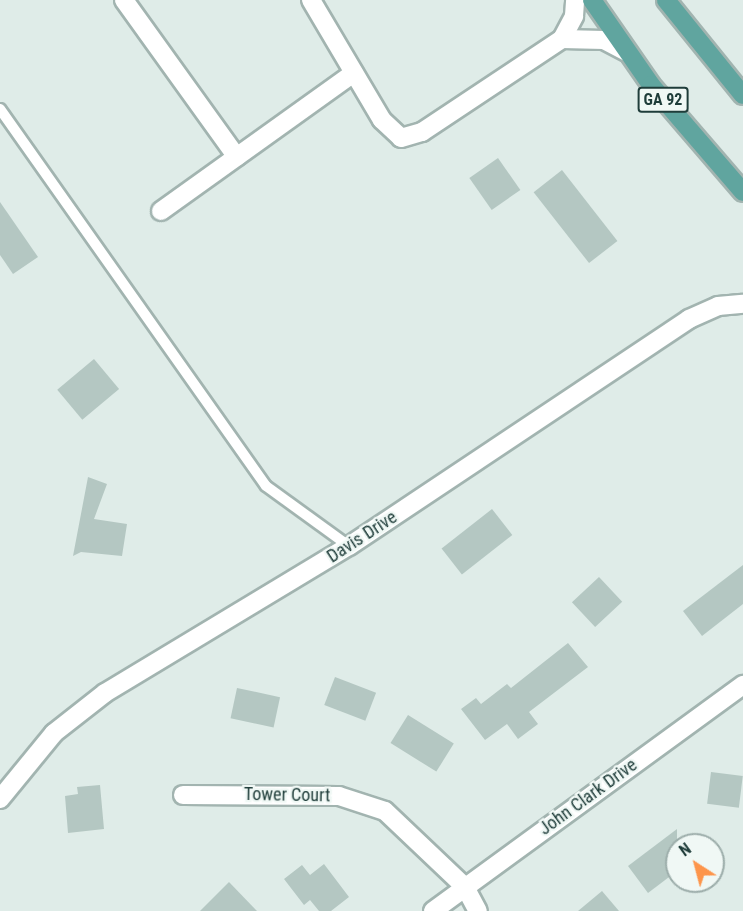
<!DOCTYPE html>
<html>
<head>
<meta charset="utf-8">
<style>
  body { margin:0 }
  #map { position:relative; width:743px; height:911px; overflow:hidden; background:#dfece8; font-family:"Roboto Condensed",sans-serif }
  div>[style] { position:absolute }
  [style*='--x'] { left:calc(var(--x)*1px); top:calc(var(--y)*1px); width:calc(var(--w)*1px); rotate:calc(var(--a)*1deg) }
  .building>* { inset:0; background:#b4c7c2; transform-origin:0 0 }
  .roads { filter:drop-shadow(2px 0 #a2b4b0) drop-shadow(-2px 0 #a2b4b0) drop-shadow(0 2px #a2b4b0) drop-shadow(0 -2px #a2b4b0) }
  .lane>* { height:10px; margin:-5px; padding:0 5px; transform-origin:5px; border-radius:5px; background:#fff }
  .street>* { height:18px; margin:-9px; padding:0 9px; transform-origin:9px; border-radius:9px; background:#fff }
  .primary>* { height:18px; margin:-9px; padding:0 9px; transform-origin:9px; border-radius:9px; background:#60a59f }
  span { translate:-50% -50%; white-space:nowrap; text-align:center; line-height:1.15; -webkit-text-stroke:4.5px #f0f8f5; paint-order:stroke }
  .shield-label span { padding:2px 4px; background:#f0f8f5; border:2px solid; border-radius:4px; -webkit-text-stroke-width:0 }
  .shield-label { font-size:16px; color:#1f3d3a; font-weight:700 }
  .street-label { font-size:18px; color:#1f3d3a }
  .north { position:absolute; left:665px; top:833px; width:60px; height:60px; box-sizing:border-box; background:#f0f8f5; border:2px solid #9cadaa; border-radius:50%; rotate:324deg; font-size:16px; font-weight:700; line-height:24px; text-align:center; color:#1f3d3a }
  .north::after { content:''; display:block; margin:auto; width:21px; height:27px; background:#fd954b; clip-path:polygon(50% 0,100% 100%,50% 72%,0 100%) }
</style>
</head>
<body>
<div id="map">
  <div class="building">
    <i style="left:498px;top:158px;width:39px;height:35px;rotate:55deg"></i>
    <i style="left:562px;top:170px;width:90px;height:36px;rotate:52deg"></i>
    <i style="clip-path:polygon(0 202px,38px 257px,13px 274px,0 255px)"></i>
    <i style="left:94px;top:359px;width:39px;height:48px;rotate:50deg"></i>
    <i style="clip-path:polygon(88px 477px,107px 484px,94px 519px,127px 524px,122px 556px,81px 552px,73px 556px)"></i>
    <i style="left:492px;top:509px;width:33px;height:64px;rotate:52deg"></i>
    <i style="clip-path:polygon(743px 565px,743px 604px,702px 636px,683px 611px)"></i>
    <i style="left:599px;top:577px;width:34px;height:37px;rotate:47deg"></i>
    <i style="clip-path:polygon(568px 643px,588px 667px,529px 712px,538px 724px,518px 739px,507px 724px,485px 740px,461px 709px,476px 698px,481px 704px,507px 684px,511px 688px)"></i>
    <i style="left:335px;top:677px;width:44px;height:30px;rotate:21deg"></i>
    <i style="left:237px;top:688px;width:44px;height:31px;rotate:12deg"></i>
    <i style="left:408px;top:715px;width:54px;height:33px;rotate:32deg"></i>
    <i style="left:711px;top:772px;width:32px;height:32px;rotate:7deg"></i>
    <i style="clip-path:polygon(100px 785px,104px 829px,68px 833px,65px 796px,78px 794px,77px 787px)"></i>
    <i style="clip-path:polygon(677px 829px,677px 871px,648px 893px,628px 866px)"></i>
    <i style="clip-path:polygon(324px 864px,349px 897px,331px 911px,319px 911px,310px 900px,304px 905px,284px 879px,302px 865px,310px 875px)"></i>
    <i style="clip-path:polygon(229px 882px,257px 911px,200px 911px)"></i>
    <i style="clip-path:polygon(602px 891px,619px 911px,578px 911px)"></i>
  </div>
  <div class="roads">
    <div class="lane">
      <i style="--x:0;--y:109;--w:461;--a:54.8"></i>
      <i style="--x:266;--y:486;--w:102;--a:35.9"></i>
    </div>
    <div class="street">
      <i style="--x:124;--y:0;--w:193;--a:54.3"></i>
      <i style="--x:311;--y:0;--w:139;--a:59.4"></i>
      <i style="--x:382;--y:120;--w:26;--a:43"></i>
      <i style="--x:401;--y:138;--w:22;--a:-16"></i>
      <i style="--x:422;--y:132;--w:168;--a:-33.6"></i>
      <i style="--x:562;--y:39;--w:26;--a:-62"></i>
      <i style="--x:574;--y:16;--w:16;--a:-86"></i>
      <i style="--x:562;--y:39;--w:42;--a:1.4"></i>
      <i style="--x:604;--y:40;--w:27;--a:28"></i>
      <i style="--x:161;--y:211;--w:237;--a:-35.6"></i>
      <i style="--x:183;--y:795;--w:156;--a:0.4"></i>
      <i style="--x:339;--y:796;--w:48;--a:18.1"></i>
      <i style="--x:385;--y:811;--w:110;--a:43.5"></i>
      <i style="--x:465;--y:887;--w:27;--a:62"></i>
      <i style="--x:0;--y:799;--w:85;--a:-50.7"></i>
      <i style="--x:54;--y:733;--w:65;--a:-38.1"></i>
      <i style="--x:105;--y:693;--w:285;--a:-31.1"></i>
      <i style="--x:349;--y:546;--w:409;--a:-33.7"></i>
      <i style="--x:689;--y:319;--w:32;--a:-24"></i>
      <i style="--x:718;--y:306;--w:25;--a:-5"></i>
      <i style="--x:433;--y:911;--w:384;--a:-36.1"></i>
    </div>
    <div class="primary">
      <i style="--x:592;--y:0;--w:103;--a:55.2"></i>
      <i style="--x:651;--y:85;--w:141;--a:49.3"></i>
      <i style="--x:666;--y:0;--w:122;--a:51"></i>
    </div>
  </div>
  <div class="shield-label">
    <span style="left:663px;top:100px">GA 92</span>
  </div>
  <div class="street-label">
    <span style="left:362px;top:537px;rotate:-33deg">Davis Drive</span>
    <span style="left:287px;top:795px;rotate:1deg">Tower Court</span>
    <span style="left:588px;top:797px;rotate:-36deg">John Clark Drive</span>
  </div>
  <div class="north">N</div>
</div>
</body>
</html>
